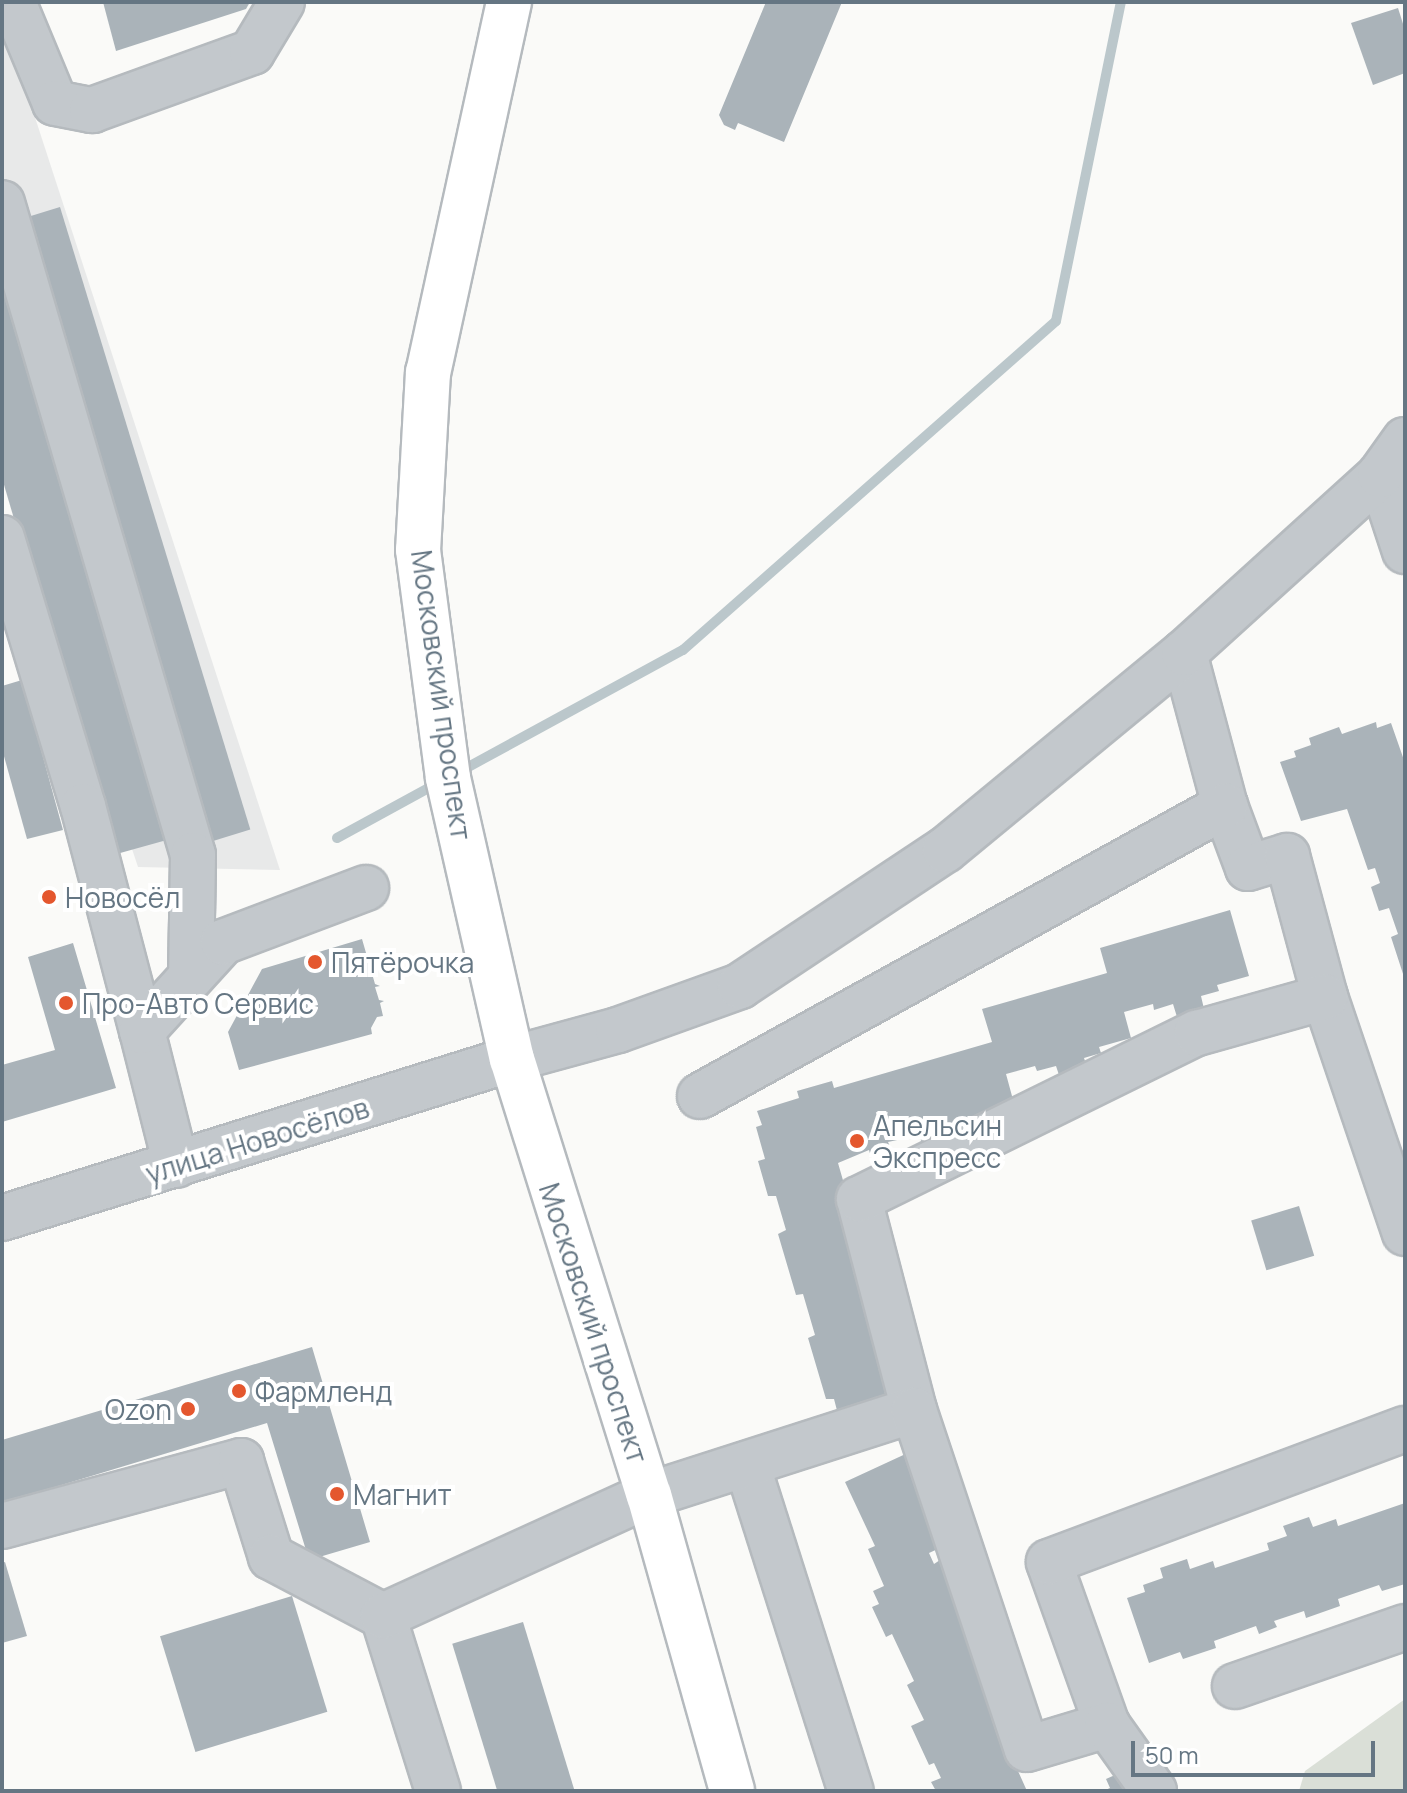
<!DOCTYPE html>
<html>
<head>
<meta charset="utf-8">
<style>
  body { margin:0 }
  #map { position:relative; width:1407px; height:1793px; overflow:hidden; background:#fafaf8; font-family:Manrope,sans-serif }
  div>[style] { position:absolute }
  [style*='--x'] { left:calc(var(--x)*1px); top:calc(var(--y)*1px); width:calc(var(--w)*1px); rotate:calc(var(--a)*1deg) }
  .built>* { inset:0; background:#e8e9e9 }
  .green>* { inset:0; background:#dadfd7 }
  .stream>* { height:10px; margin:-5px; padding:0 5px; transform-origin:5px; border-radius:5px; background:#bbc7cb }
  .building>* { inset:0; background:#aab3b9; transform-origin:0 0 }
  .roads { filter:drop-shadow(2px 0 #b5babe) drop-shadow(-2px 0 #b5babe) drop-shadow(0 2px #b5babe) drop-shadow(0 -2px #b5babe) }
  .minor>* { height:44px; margin:-22px; padding:0 22px; transform-origin:22px; border-radius:22px; background:#c3c8cc }
  .major>* { height:44px; margin:-22px; padding:0 22px; transform-origin:22px; border-radius:22px; background:#fff }
  .dots>* { width:22px; height:22px; translate:-50% -50%; box-sizing:border-box; border:4px solid #fff; border-radius:50% }
  span { translate:-50% -50%; white-space:nowrap; text-align:center; line-height:1.15; -webkit-text-stroke:8px #fff; paint-order:stroke }
  .street-label { font-size:28px; color:#657683 }
  .poi-label { font-size:28px; color:#657683 }
  .left { translate:0 -50%; text-align:left }
  .right { translate:-100% -50%; text-align:right }
  .frame { position:absolute; inset:0; border:4px solid #657683; pointer-events:none }
  .scale { position:absolute; left:1131px; top:1741px; width:244px; height:36px; box-sizing:border-box; border:4px solid #657683; border-top:0; padding-left:10px; font-size:24px; line-height:28px; white-space:nowrap; color:#657683; -webkit-text-stroke:6px #fff; paint-order:stroke }
</style>
</head>
<body>
<div id="map">
  <div class="built">
    <i style="clip-path:polygon(2px 16px,280px 870px,138px 867px,2px 456px)"></i>
  </div>
  <div class="green">
    <i style="clip-path:polygon(1405px 1699px,1405px 1791px,1299px 1791px,1305px 1771px)"></i>
  </div>
  <div class="stream">
    <i style="--x:459;--y:772;--w:255;--a:-28.6"></i>
    <i style="--x:683;--y:650;--w:497;--a:-41.4"></i>
    <i style="--x:1056;--y:321;--w:326;--a:-78.5"></i>
    <i style="--x:337;--y:838;--w:115;--a:-28.6"></i>
  </div>
  <div class="building">
    <i style="clip-path:polygon(103px 2px,250px 2px,246px 9px,116px 51px)"></i>
    <i style="clip-path:polygon(766px 2px,842px 2px,784px 142px,738px 123px,735px 130px,724px 125px,719px 115px)"></i>
    <i style="clip-path:polygon(1398px 8px,1405px 30px,1405px 73px,1373px 85px,1351px 23px)"></i>
    <i style="left:60px;top:207px;width:651px;height:39px;rotate:73deg"></i>
    <i style="clip-path:polygon(2px 257px,174px 838px,113px 855px,2px 478px)"></i>
    <i style="clip-path:polygon(22px 680px,63px 830px,27px 839px,2px 749px,2px 686px)"></i>
    <i style="clip-path:polygon(1376px 722px,1377px 728px,1391px 723px,1405px 763px,1404px 977px,1391px 937px,1398px 934px,1389px 908px,1379px 911px,1371px 887px,1380px 883px,1375px 868px,1368px 870px,1347px 809px,1301px 821px,1280px 762px,1296px 757px,1294px 751px,1311px 745px,1309px 738px,1339px 727px,1342px 734px)"></i>
    <i style="clip-path:polygon(1230px 910px,1249px 976px,1217px 985px,1219px 991px,1201px 996px,1204px 1009px,1177px 1017px,1173px 1004px,1154px 1010px,1153px 1004px,1124px 1012px,1131px 1038px,1099px 1047px,1101px 1053px,1084px 1058px,1088px 1070px,1060px 1078px,1056px 1066px,1037px 1071px,1035px 1066px,1006px 1074px,1015px 1107px,921px 1141px,920px 1135px,888px 1142px,892px 1151px,871px 1157px,869px 1150px,838px 1163px,907px 1402px,840px 1422px,834px 1399px,826px 1399px,808px 1338px,815px 1335px,803px 1294px,796px 1295px,778px 1234px,786px 1230px,776px 1196px,768px 1196px,758px 1161px,765px 1159px,756px 1127px,762px 1125px,757px 1111px,799px 1098px,797px 1091px,832px 1081px,834px 1088px,992px 1042px,982px 1009px,1107px 973px,1100px 948px)"></i>
    <i style="clip-path:polygon(362px 939px,375px 984px,380px 986px,375px 987px,379px 1000px,384px 1001px,380px 1003px,383px 1016px,377px 1017px,371px 1028px,372px 1034px,239px 1070px,228px 1032px,262px 969px)"></i>
    <i style="clip-path:polygon(73px 943px,116px 1088px,2px 1122px,2px 1065px,55px 1050px,28px 957px)"></i>
    <i style="left:1299px;top:1206px;width:52px;height:50px;rotate:73deg"></i>
    <i style="clip-path:polygon(312px 1347px,370px 1542px,309px 1560px,267px 1423px,2px 1503px,2px 1440px)"></i>
    <i style="clip-path:polygon(912px 1451px,953px 1542px,929px 1553px,934px 1564px,940px 1560px,997px 1686px,983px 1693px,1027px 1791px,936px 1791px,931px 1782px,941px 1778px,934px 1763px,929px 1765px,911px 1726px,924px 1720px,907px 1685px,914px 1681px,892px 1634px,886px 1637px,872px 1607px,879px 1604px,873px 1591px,884px 1586px,868px 1549px,875px 1546px,845px 1482px)"></i>
    <i style="clip-path:polygon(1405px 1503px,1405px 1584px,1382px 1591px,1379px 1585px,1338px 1599px,1340px 1606px,1306px 1618px,1304px 1611px,1274px 1621px,1277px 1627px,1259px 1634px,1256px 1626px,1214px 1641px,1216px 1648px,1183px 1659px,1180px 1652px,1149px 1663px,1127px 1598px,1145px 1592px,1143px 1585px,1163px 1578px,1160px 1568px,1187px 1559px,1190px 1569px,1213px 1561px,1215px 1568px,1269px 1550px,1267px 1543px,1287px 1536px,1283px 1526px,1309px 1517px,1313px 1527px,1336px 1519px,1338px 1526px)"></i>
    <i style="clip-path:polygon(5px 1562px,27px 1636px,2px 1643px,2px 1563px)"></i>
    <i style="left:292px;top:1596px;width:121px;height:138px;rotate:73deg"></i>
    <i style="left:523px;top:1622px;width:177px;height:74px;rotate:73deg"></i>
    <i style="clip-path:polygon(1124px 1771px,1133px 1791px,1103px 1791px,1110px 1788px,1106px 1779px)"></i>
  </div>
  <div class="roads">
    <div class="minor">
      <i style="--x:13;--y:2;--w:109;--a:67.4"></i>
      <i style="--x:55;--y:103;--w:38;--a:11"></i>
      <i style="--x:92;--y:110;--w:170;--a:-19.9"></i>
      <i style="--x:252;--y:52;--w:58;--a:-59"></i>
      <i style="--x:2;--y:203;--w:679;--a:73.67"></i>
      <i style="--x:193;--y:855;--w:121;--a:90.9"></i>
      <i style="--x:1380;--y:475;--w:80;--a:71.8"></i>
      <i style="--x:2;--y:538;--w:280;--a:73.2"></i>
      <i style="--x:83;--y:806;--w:233;--a:75.3"></i>
      <i style="--x:1184;--y:653;--w:158;--a:75"></i>
      <i style="--x:1225;--y:806;--w:66;--a:69.6"></i>
      <i style="--x:1248;--y:868;--w:41;--a:-17.1"></i>
      <i style="--x:1287;--y:856;--w:146;--a:74.9"></i>
      <i style="--x:1325;--y:997;--w:249;--a:71.3"></i>
      <i style="--x:700;--y:1096;--w:600;--a:-28.92"></i>
      <i style="--x:176;--y:1165;--w:138;--a:-104.2"></i>
      <i style="--x:142;--y:1031;--w:120;--a:-47.7"></i>
      <i style="--x:223;--y:942;--w:153;--a:-20.7"></i>
      <i style="--x:2;--y:1218;--w:534;--a:-17.32"></i>
      <i style="--x:512;--y:1059;--w:110;--a:-15.3"></i>
      <i style="--x:618;--y:1030;--w:130;--a:-19.8"></i>
      <i style="--x:740;--y:986;--w:246;--a:-33.6"></i>
      <i style="--x:945;--y:850;--w:310;--a:-39.5"></i>
      <i style="--x:1184;--y:653;--w:265;--a:-42.2"></i>
      <i style="--x:1380;--y:475;--w:43;--a:-54.5"></i>
      <i style="--x:914;--y:1410;--w:218;--a:-104.6"></i>
      <i style="--x:859;--y:1199;--w:377;--a:-26.2"></i>
      <i style="--x:1197;--y:1033;--w:133;--a:-15.7"></i>
      <i style="--x:747;--y:1464;--w:343;--a:72.4"></i>
      <i style="--x:2;--y:1526;--w:248;--a:-15.2"></i>
      <i style="--x:241;--y:1461;--w:101;--a:72.6"></i>
      <i style="--x:271;--y:1557;--w:127;--a:27.8"></i>
      <i style="--x:1235;--y:1686;--w:180;--a:-19.1"></i>
      <i style="--x:1107;--y:1725;--w:173;--a:-109.6"></i>
      <i style="--x:1049;--y:1562;--w:380;--a:-20.5"></i>
      <i style="--x:438;--y:1791;--w:183;--a:-107.4"></i>
      <i style="--x:383;--y:1616;--w:292;--a:-24.5"></i>
      <i style="--x:649;--y:1495;--w:278;--a:-17.8"></i>
      <i style="--x:914;--y:1410;--w:357;--a:71.6"></i>
      <i style="--x:1027;--y:1749;--w:84;--a:-16.7"></i>
      <i style="--x:1107;--y:1725;--w:81;--a:54.5"></i>
    </div>
    <div class="major">
      <i style="--x:509;--y:2;--w:379;--a:102.3"></i>
      <i style="--x:428;--y:372;--w:178;--a:93.2"></i>
      <i style="--x:418;--y:550;--w:230;--a:82.5"></i>
      <i style="--x:448;--y:778;--w:288;--a:77.2"></i>
      <i style="--x:512;--y:1059;--w:457;--a:72.6"></i>
      <i style="--x:649;--y:1495;--w:307;--a:74.3"></i>
    </div>
  </div>
  <div class="dots">
    <i style="left:49px;top:897px;background:#e4572e"></i>
    <i style="left:315px;top:962px;background:#e4572e"></i>
    <i style="left:66px;top:1003px;background:#e4572e"></i>
    <i style="left:857px;top:1141px;background:#e4572e"></i>
    <i style="left:239px;top:1391px;background:#e4572e"></i>
    <i style="left:188px;top:1409px;background:#e4572e"></i>
    <i style="left:337px;top:1494px;background:#e4572e"></i>
  </div>
  <div class="street-label">
    <span style="left:442px;top:695px;rotate:82deg">Московский проспект</span>
    <span style="left:257px;top:1140px;rotate:-17deg">улица Новосёлов</span>
    <span style="left:594px;top:1323px;rotate:72deg">Московский проспект</span>
  </div>
  <div class="poi-label">
    <span class="left" style="left:65px;top:897px">Новосёл</span>
    <span class="left" style="left:331px;top:962px">Пятёрочка</span>
    <span class="left" style="left:82px;top:1003px">Про-Авто Сервис</span>
    <span class="left" style="left:873px;top:1141px">Апельсин<br>Экспресс</span>
    <span class="left" style="left:255px;top:1391px">Фармленд</span>
    <span class="right" style="left:172px;top:1409px">Ozon</span>
    <span class="left" style="left:353px;top:1494px">Магнит</span>
  </div>
  <div class="frame"></div>
  <div class="scale">50 m</div>
</div>
</body>
</html>
